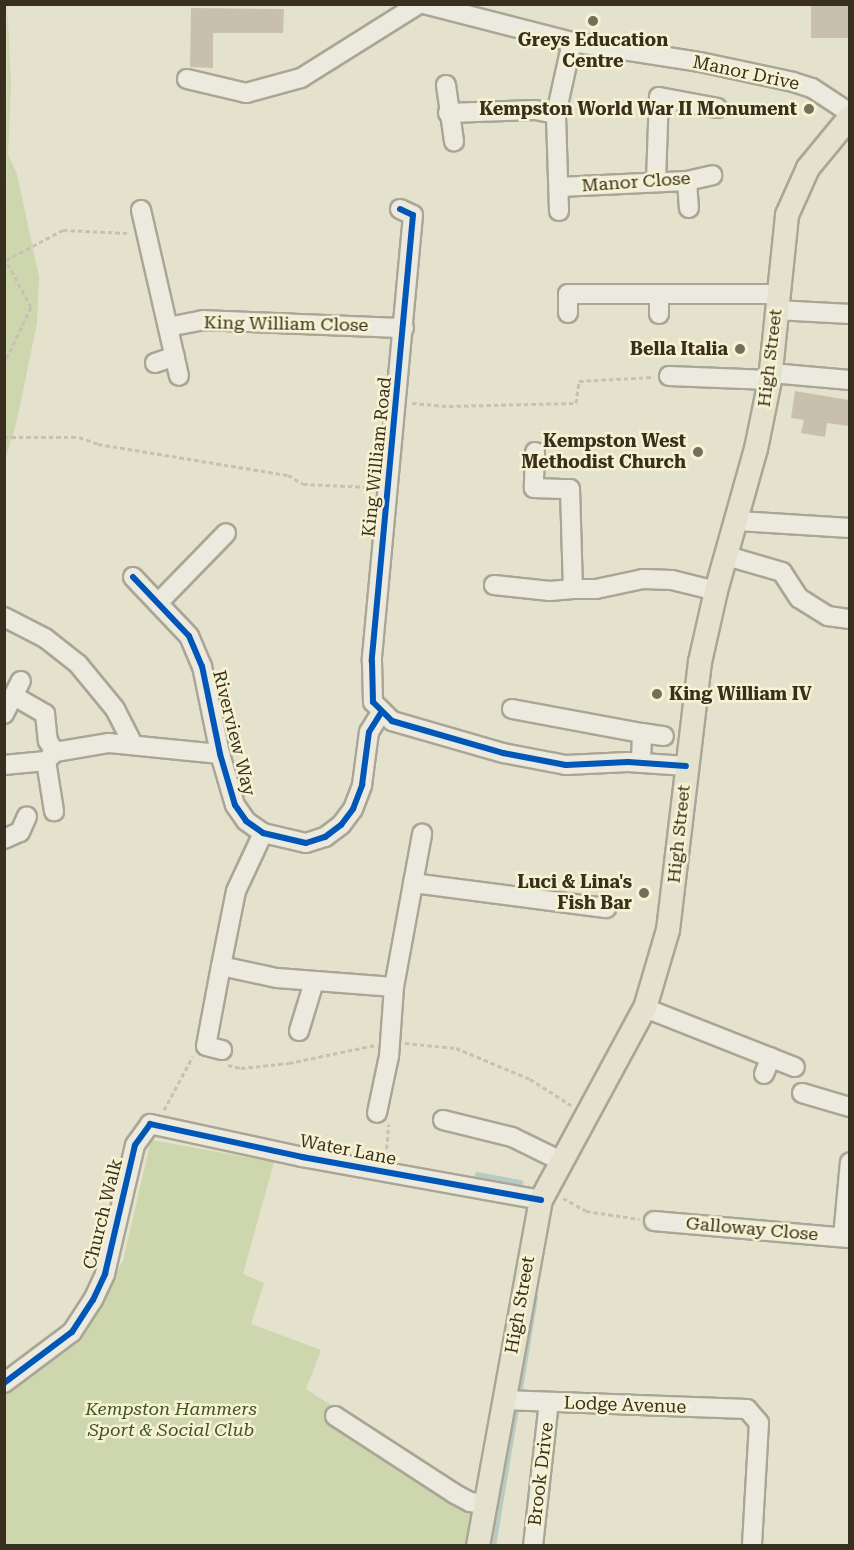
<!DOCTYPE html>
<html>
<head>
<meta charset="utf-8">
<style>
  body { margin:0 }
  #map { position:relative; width:854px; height:1550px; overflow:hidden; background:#e4e2cc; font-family:"Roboto Serif",serif }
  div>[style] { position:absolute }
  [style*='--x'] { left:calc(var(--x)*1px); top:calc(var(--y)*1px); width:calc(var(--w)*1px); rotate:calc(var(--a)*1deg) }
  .green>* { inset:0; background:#ced6ae }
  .stream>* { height:4.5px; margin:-2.25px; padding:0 2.25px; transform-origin:2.25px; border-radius:2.25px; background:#b8cbc2 }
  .building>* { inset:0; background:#c8c0ad; transform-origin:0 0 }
  .path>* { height:3px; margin-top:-1.5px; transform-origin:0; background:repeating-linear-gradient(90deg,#c5c2b5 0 4.5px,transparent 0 7.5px) }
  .roads { filter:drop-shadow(2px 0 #a9a695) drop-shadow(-2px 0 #a9a695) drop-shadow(0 2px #a9a695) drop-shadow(0 -2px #a9a695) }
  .minor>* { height:18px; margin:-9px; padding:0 9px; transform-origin:9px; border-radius:9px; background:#eceade }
  .major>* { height:22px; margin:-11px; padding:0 11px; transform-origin:11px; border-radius:11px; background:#e4e1cf }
  .cycleway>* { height:6px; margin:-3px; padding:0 3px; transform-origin:3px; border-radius:3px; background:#0057b8 }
  .dots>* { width:16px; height:16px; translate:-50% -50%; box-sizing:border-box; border:3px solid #f6f2d2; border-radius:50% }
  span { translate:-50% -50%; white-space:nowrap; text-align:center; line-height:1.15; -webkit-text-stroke:5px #f6f2d2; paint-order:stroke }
  .poi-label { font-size:18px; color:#382f1e; font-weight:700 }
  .right { translate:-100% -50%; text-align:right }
  .left { translate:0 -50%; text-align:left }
  .street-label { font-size:18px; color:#382f1e }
  .park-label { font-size:18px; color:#3f5524; font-style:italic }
  .frame { position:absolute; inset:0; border:6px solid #382f1e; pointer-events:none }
</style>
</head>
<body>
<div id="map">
  <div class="green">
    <i style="clip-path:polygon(7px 4px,11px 84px,8px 155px,17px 174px,39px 277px,37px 323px,17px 420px,5px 460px)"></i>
    <i style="clip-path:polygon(151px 1140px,274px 1162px,243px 1274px,264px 1283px,251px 1324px,321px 1350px,306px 1389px,457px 1487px,479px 1494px,470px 1545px,5px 1546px,5px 1390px,78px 1335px,123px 1261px)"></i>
  </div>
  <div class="stream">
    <i style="--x:477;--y:1174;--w:44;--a:10.5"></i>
    <i style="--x:519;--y:1395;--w:99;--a:-80.7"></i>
    <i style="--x:493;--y:1546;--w:145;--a:-80.5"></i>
  </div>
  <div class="building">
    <i style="left:811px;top:4px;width:38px;height:34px"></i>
    <i style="clip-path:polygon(191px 8px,284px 9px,283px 33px,213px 33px,213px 68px,190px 67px)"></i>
    <i style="clip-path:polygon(795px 391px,849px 400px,849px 426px,827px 423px,825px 437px,801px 433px,804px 420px,791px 418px)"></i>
  </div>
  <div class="path">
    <i style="--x:4;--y:54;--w:125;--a:90"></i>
    <i style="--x:4;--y:257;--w:57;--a:61.6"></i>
    <i style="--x:31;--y:307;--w:63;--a:115.3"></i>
    <i style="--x:6;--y:260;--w:64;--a:-27.8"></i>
    <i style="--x:63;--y:230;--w:65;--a:2.6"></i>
    <i style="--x:412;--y:403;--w:37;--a:5"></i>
    <i style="--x:449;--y:406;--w:127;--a:-1.4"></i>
    <i style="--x:576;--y:403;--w:22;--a:-82"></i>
    <i style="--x:579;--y:381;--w:74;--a:-3.1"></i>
    <i style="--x:4;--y:437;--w:75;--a:0"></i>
    <i style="--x:79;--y:437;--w:20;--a:20"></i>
    <i style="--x:98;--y:444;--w:193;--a:9.3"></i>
    <i style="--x:288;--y:475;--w:17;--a:31"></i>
    <i style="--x:303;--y:484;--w:68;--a:2.5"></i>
    <i style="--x:405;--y:1043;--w:51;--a:5.6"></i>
    <i style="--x:456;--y:1048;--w:80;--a:22.7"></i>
    <i style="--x:530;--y:1079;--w:49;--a:32.4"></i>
    <i style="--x:228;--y:1065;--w:13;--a:13"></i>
    <i style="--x:241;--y:1068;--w:48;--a:-5.9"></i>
    <i style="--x:289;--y:1063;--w:88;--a:-11.8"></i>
    <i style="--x:164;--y:1110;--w:61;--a:-61.8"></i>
    <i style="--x:386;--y:1156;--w:32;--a:-85"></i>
    <i style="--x:563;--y:1198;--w:26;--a:29"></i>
    <i style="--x:586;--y:1211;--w:54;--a:8.6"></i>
  </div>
  <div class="roads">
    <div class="minor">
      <i style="--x:424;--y:4;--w:153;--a:14.4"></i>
      <i style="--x:572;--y:42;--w:130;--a:8.9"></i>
      <i style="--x:700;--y:62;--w:95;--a:12.1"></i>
      <i style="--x:793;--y:82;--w:20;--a:18"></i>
      <i style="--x:812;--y:88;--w:45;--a:33.3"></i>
      <i style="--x:187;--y:79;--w:61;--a:13.3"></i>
      <i style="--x:246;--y:93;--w:57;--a:-15.3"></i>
      <i style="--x:301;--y:78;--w:139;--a:-32.1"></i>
      <i style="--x:446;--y:85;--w:57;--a:81.9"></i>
      <i style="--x:448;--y:113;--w:87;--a:-2"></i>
      <i style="--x:535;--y:110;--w:21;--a:11"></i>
      <i style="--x:656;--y:181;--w:84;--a:-88"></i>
      <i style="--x:659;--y:97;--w:59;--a:10.7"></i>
      <i style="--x:687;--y:181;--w:27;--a:86"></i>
      <i style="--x:559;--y:187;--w:128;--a:-2.7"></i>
      <i style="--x:687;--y:181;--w:26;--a:-13"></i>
      <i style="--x:400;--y:209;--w:14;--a:25"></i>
      <i style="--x:413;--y:215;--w:448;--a:95.3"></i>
      <i style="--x:372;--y:661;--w:41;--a:88.6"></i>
      <i style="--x:373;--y:702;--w:27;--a:45"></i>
      <i style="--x:392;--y:721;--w:116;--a:16.1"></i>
      <i style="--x:503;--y:753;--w:64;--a:10.8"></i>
      <i style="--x:566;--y:765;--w:62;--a:-2.8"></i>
      <i style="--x:628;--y:762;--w:58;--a:3.9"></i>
      <i style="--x:141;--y:210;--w:170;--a:77.1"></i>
      <i style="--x:559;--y:211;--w:97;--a:-91.8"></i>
      <i style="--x:556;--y:114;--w:74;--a:-77.5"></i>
      <i style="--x:659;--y:295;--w:19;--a:90"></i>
      <i style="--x:776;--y:310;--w:74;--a:3.1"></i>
      <i style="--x:568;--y:313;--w:19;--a:-90"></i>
      <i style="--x:568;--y:294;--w:209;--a:0"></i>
      <i style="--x:168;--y:327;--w:36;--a:-11"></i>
      <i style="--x:203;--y:320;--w:201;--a:2.3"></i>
      <i style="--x:155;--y:363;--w:21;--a:-19"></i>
      <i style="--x:771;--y:373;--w:79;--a:5.1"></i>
      <i style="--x:669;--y:376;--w:101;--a:2.3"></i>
      <i style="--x:535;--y:452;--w:36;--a:92"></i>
      <i style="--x:534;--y:488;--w:36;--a:2"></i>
      <i style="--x:570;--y:489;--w:100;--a:88.3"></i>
      <i style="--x:573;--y:589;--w:23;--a:0"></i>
      <i style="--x:596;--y:589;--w:48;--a:-12"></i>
      <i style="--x:643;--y:579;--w:29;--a:2"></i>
      <i style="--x:672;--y:580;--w:45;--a:14"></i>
      <i style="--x:738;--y:521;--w:112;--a:3.6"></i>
      <i style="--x:727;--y:556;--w:57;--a:16.2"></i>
      <i style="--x:782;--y:572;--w:31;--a:57"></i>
      <i style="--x:799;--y:598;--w:34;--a:32"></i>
      <i style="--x:828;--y:616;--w:22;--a:8"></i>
      <i style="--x:133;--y:577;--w:81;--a:46.5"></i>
      <i style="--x:189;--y:636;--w:33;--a:67"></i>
      <i style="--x:202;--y:666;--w:90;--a:78.4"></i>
      <i style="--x:220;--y:754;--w:53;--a:73.6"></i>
      <i style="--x:235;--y:805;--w:19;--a:55"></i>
      <i style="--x:246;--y:821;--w:21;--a:35"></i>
      <i style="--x:263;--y:833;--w:44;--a:13.1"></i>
      <i style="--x:306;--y:843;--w:20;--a:-18"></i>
      <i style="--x:325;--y:837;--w:20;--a:-37"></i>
      <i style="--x:341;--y:825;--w:20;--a:-53"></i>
      <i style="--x:353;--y:809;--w:26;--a:-69"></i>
      <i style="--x:362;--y:785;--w:53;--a:-82.5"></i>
      <i style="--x:369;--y:732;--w:22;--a:-58"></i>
      <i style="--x:494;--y:585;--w:56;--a:6.1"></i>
      <i style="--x:550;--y:591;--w:23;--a:-5"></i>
      <i style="--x:159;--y:602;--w:96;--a:-45.8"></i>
      <i style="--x:4;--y:617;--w:46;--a:27.1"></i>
      <i style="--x:45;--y:638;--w:42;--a:38.2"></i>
      <i style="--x:78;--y:664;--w:58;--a:50.6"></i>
      <i style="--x:115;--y:709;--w:39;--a:63"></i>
      <i style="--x:14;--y:696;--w:36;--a:30"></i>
      <i style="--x:45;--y:714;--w:27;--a:84"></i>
      <i style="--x:48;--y:741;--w:13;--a:58"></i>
      <i style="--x:512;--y:709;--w:132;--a:10.5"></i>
      <i style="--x:642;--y:733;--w:30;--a:92"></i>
      <i style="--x:4;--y:714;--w:37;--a:-63"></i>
      <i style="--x:642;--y:733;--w:22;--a:8"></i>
      <i style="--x:46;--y:761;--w:51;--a:80.9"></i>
      <i style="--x:4;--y:765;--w:42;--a:-5.4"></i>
      <i style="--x:46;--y:761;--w:13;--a:-45"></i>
      <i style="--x:55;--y:752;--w:55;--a:-9.5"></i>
      <i style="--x:109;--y:743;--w:112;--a:5.7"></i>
      <i style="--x:4;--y:839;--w:17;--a:-24"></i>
      <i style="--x:20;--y:832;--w:17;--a:-66"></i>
      <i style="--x:413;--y:883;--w:195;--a:7.4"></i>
      <i style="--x:221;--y:966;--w:57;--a:12.1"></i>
      <i style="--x:277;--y:978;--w:117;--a:4.4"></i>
      <i style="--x:394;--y:987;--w:69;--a:94.1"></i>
      <i style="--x:389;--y:1056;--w:58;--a:101.9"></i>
      <i style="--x:394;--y:987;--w:156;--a:-79.6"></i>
      <i style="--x:645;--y:1008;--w:161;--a:21.5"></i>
      <i style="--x:299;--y:1031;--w:51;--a:-73"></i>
      <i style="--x:222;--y:1050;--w:16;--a:-166"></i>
      <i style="--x:206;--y:1046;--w:81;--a:-79.4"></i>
      <i style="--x:221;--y:966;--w:76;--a:-78.7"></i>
      <i style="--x:236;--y:891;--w:64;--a:-65"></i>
      <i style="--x:764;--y:1074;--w:18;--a:-68"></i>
      <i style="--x:802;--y:1093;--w:50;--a:16.3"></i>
      <i style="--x:443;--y:1120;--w:71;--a:13.8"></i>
      <i style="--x:512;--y:1137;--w:52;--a:26.1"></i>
      <i style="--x:654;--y:1221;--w:197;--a:5"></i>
      <i style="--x:843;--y:1237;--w:75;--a:-84.7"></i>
      <i style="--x:4;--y:1383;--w:85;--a:-36.9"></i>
      <i style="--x:72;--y:1332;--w:38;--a:-57"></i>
      <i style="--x:93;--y:1300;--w:29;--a:-65"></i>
      <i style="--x:105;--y:1274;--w:132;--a:-76.9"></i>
      <i style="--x:135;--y:1145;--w:26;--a:-54"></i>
      <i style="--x:150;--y:1124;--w:156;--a:12.2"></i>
      <i style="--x:302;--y:1157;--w:243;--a:10.2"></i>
      <i style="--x:503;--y:1400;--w:244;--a:2.1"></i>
      <i style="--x:747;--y:1409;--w:18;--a:49"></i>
      <i style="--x:759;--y:1423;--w:123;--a:93.3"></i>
      <i style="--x:335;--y:1416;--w:143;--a:33"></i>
      <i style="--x:455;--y:1494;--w:17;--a:28"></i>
      <i style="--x:470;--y:1502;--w:15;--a:8"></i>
      <i style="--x:533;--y:1546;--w:145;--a:-83.7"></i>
    </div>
    <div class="major">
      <i style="--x:478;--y:1546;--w:352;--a:-79.7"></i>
      <i style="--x:541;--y:1200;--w:218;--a:-61.6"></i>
      <i style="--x:645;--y:1008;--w:81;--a:-73.6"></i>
      <i style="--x:668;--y:930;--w:270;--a:-83.2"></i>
      <i style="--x:700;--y:662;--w:73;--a:-77.3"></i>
      <i style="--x:716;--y:591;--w:148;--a:-74.3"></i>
      <i style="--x:756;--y:449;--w:70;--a:-78.5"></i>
      <i style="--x:770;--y:380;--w:166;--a:-84.1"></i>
      <i style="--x:787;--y:215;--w:51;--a:-65.9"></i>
      <i style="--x:808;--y:168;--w:66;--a:-50.5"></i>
    </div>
  </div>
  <div class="cycleway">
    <i style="--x:400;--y:209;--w:14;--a:25"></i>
    <i style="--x:413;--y:215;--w:448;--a:95.3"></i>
    <i style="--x:372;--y:661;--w:41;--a:88.6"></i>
    <i style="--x:373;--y:702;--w:27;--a:45"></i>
    <i style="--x:392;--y:721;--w:116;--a:16.1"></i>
    <i style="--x:503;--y:753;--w:64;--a:10.8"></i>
    <i style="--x:566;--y:765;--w:62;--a:-2.8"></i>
    <i style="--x:628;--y:762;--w:58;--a:3.9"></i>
    <i style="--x:133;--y:577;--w:81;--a:46.5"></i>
    <i style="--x:189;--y:636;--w:33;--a:67"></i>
    <i style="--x:202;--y:666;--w:90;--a:78.4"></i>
    <i style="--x:220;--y:754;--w:53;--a:73.6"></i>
    <i style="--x:235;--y:805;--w:19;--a:55"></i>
    <i style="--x:246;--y:821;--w:21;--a:35"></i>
    <i style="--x:263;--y:833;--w:44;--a:13.1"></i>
    <i style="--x:306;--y:843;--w:20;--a:-18"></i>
    <i style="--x:325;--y:837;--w:20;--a:-37"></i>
    <i style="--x:341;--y:825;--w:20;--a:-53"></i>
    <i style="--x:353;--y:809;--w:26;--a:-69"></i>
    <i style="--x:362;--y:785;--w:53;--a:-82.5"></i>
    <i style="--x:369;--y:732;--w:22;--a:-58"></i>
    <i style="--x:4;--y:1383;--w:85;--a:-36.9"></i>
    <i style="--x:72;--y:1332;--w:38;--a:-57"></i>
    <i style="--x:93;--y:1300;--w:29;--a:-65"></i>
    <i style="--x:105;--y:1274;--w:132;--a:-76.9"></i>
    <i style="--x:135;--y:1145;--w:26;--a:-54"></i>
    <i style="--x:150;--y:1124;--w:156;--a:12.2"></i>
    <i style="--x:302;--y:1157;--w:243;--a:10.2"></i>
  </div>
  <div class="dots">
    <i style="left:593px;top:21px;background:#746e5b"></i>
    <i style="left:809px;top:109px;background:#746e5b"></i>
    <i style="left:740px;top:349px;background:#746e5b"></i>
    <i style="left:698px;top:452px;background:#746e5b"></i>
    <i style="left:657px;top:694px;background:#746e5b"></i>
    <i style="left:644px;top:893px;background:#746e5b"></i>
  </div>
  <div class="poi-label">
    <span style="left:593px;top:51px">Greys Education<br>Centre</span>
    <span class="right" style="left:797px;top:109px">Kempston World War II Monument</span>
    <span class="right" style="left:728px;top:349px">Bella Italia</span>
    <span class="right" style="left:686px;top:452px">Kempston West<br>Methodist Church</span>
    <span class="left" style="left:669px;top:694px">King William IV</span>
    <span class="right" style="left:632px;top:893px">Luci &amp; Lina's<br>Fish Bar</span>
  </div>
  <div class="street-label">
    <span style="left:746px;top:73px;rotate:12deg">Manor Drive</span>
    <span style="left:636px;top:182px;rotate:-4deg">Manor Close</span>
    <span style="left:286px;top:324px;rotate:1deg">King William Close</span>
    <span style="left:770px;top:358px;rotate:-83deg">High Street</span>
    <span style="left:377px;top:457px;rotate:-84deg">King William Road</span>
    <span style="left:234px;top:733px;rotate:76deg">Riverview Way</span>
    <span style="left:679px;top:834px;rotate:-84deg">High Street</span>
    <span style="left:348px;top:1150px;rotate:11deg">Water Lane</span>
    <span style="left:103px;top:1214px;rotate:-76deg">Church Walk</span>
    <span style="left:752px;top:1229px;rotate:5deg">Galloway Close</span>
    <span style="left:520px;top:1305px;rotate:-80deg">High Street</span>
    <span style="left:625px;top:1405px;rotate:2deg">Lodge Avenue</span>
    <span style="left:541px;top:1474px;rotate:-83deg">Brook Drive</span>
  </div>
  <div class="park-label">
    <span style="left:171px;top:1420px">Kempston Hammers<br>Sport &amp; Social Club</span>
  </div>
  <div class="frame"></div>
</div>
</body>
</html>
